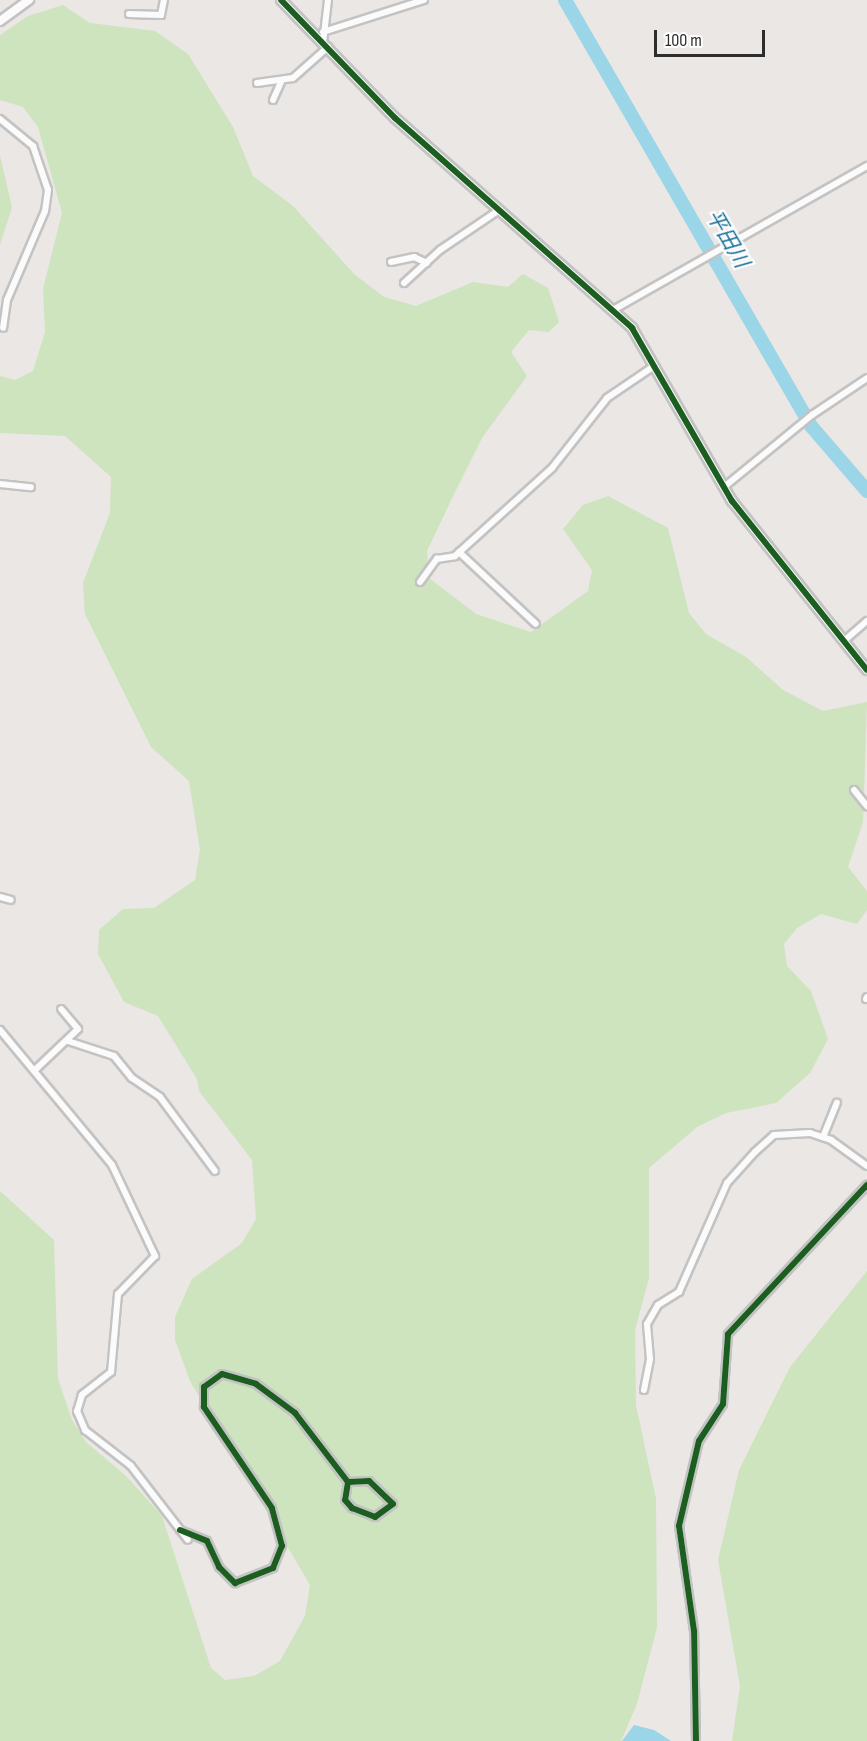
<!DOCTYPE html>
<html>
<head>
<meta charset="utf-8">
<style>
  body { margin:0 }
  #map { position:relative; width:867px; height:1741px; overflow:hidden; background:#eae7e4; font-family:"Sofia Sans Condensed","Noto Sans JP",sans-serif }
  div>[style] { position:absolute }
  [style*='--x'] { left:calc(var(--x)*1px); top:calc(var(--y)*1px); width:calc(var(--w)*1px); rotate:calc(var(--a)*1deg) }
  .green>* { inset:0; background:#cde4be }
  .water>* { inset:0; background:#9bd5e8 }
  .river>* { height:14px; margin:-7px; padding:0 7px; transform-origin:7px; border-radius:7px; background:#9bd5e8 }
  .roads { filter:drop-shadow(2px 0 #c4c3c3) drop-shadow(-2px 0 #c4c3c3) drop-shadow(0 2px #c4c3c3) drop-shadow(0 -2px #c4c3c3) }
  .street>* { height:6px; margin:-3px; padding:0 3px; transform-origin:3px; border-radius:3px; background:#fcfbfb }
  .secondary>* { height:8px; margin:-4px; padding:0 4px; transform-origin:4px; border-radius:4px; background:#fcfbfb }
  .cycleway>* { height:6px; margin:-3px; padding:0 3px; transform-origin:3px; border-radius:3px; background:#1b5e20 }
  span { translate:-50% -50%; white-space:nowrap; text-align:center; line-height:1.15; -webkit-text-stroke:4.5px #fff; paint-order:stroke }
  .water-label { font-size:21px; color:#136d9a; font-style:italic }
  .scale { position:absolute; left:654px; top:30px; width:111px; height:27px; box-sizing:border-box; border:3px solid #2d2d2d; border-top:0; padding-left:8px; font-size:18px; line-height:21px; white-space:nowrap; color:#2d2d2d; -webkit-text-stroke:4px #fff; paint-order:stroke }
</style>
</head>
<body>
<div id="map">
  <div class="green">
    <i style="clip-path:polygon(63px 5px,90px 23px,155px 31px,188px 54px,233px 127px,253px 176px,293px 206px,354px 274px,384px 297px,416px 306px,473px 282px,508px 287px,523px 274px,548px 288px,559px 322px,549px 332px,529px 330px,511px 352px,527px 376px,482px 438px,455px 492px,427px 551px,429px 578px,476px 614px,531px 632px,588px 591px,592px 570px,563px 529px,583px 505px,608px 496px,668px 528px,689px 613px,706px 634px,746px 657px,783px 690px,823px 711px,867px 702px,863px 822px,848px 867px,867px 891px,867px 910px,857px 924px,821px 914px,797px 928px,784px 944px,787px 966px,811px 991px,828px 1039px,810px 1073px,776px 1103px,726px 1113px,697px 1127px,649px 1168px,649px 1278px,635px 1330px,636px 1405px,656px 1499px,657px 1627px,637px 1704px,621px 1741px,0 1741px,0 1191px,54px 1240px,58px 1379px,72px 1420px,86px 1442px,126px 1476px,162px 1516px,211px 1668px,225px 1680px,254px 1676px,280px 1661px,305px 1616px,310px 1585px,190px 1381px,175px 1340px,175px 1317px,192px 1279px,242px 1243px,256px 1219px,252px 1160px,199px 1091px,197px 1079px,158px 1016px,124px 1002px,98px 954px,99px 930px,123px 909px,154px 908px,195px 880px,200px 850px,189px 781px,151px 747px,85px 614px,83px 583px,110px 513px,111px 477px,65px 436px,0 433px,0 376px,15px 380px,33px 371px,45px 332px,43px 289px,62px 213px,38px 127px,23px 107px,0 100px,0 35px,28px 16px)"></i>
    <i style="clip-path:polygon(0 156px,12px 207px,0 245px)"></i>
    <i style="clip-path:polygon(867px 1271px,867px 1741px,732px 1741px,740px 1686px,718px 1560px,739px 1470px,790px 1367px)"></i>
  </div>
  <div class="water">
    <i style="clip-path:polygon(634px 1725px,654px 1730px,671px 1741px,622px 1741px)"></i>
  </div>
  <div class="river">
    <i style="--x:565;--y:0;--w:492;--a:60"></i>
    <i style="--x:811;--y:426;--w:86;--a:49.3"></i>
  </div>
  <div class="roads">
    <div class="street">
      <i style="--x:129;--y:14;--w:32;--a:2"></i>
      <i style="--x:161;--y:15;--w:15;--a:-79"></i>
      <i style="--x:323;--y:32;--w:106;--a:-17.6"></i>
      <i style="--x:323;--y:43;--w:43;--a:-83.4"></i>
      <i style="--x:257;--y:83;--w:36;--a:-8"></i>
      <i style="--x:293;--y:78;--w:47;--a:-41.5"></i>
      <i style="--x:273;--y:100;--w:20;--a:-66"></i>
      <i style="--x:0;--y:119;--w:43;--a:39.3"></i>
      <i style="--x:33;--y:146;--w:46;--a:71.2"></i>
      <i style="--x:48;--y:190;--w:21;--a:98"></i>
      <i style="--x:45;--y:211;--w:97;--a:113.1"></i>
      <i style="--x:7;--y:300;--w:28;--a:98"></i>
      <i style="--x:391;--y:262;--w:24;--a:-12"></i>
      <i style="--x:414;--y:257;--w:14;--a:25"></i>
      <i style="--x:404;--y:283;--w:49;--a:-42.5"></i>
      <i style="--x:440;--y:250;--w:71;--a:-34.1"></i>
      <i style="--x:615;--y:309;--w:290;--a:-29.6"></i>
      <i style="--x:0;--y:484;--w:31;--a:6"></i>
      <i style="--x:724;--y:487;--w:114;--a:-39.3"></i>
      <i style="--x:812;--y:415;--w:66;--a:-33.9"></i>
      <i style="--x:459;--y:552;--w:105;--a:43.1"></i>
      <i style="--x:420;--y:582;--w:29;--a:-54"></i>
      <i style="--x:437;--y:559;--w:18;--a:-9"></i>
      <i style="--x:455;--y:556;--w:131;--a:-42.2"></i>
      <i style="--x:552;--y:468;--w:89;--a:-51.8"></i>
      <i style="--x:607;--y:398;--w:57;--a:-34.2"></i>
      <i style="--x:845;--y:640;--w:29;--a:-41"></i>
      <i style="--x:854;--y:790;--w:21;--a:51"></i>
      <i style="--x:0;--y:897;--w:11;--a:15"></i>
      <i style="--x:866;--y:999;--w:2;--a:-63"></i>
      <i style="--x:0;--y:1030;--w:175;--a:50.3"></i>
      <i style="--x:112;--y:1165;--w:101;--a:64.7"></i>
      <i style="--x:155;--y:1256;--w:53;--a:134.2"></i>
      <i style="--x:118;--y:1294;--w:78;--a:95.1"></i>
      <i style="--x:111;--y:1372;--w:37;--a:142"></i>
      <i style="--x:82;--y:1395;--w:17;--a:107"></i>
      <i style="--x:77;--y:1411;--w:21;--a:67"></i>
      <i style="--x:85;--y:1430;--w:58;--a:38"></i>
      <i style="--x:131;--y:1466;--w:93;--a:52.4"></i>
      <i style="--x:68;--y:1041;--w:48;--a:18.1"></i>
      <i style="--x:114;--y:1056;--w:28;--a:51"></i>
      <i style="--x:132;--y:1078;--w:34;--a:34"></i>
      <i style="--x:160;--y:1097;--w:92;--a:53.4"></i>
      <i style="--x:36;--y:1069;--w:58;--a:-43.6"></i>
      <i style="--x:78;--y:1029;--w:26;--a:-130"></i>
      <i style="--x:823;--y:1137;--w:37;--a:-68"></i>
      <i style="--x:644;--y:1390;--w:32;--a:-79"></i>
      <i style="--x:650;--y:1359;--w:35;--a:-95"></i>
      <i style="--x:647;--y:1324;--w:22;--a:-60"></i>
      <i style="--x:658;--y:1305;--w:25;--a:-32"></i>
      <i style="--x:679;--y:1292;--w:119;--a:-66.2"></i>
      <i style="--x:727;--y:1183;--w:42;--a:-47.9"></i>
      <i style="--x:755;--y:1152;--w:25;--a:-42"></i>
      <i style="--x:774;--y:1135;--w:36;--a:-3"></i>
      <i style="--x:810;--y:1133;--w:22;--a:18"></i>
      <i style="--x:831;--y:1140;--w:44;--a:35.8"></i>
      <i style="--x:180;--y:1530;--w:29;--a:22"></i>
      <i style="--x:207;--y:1541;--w:29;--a:65"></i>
      <i style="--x:219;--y:1567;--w:23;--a:45"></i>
      <i style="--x:235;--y:1583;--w:41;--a:-21.5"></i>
      <i style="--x:273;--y:1568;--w:24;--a:-68"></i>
      <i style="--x:282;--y:1546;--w:39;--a:-105"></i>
      <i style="--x:272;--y:1508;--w:122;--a:-124"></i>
      <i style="--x:204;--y:1407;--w:20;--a:-90"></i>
      <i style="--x:204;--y:1387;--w:22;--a:-36"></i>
      <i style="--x:222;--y:1374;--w:35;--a:16"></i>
      <i style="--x:256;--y:1384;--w:49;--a:36.6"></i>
      <i style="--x:295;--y:1413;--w:87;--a:52.5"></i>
      <i style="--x:348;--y:1482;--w:18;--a:99"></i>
      <i style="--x:345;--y:1500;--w:11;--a:49"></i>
      <i style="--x:352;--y:1508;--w:25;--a:21"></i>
      <i style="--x:375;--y:1517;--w:22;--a:-36"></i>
      <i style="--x:393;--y:1504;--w:33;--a:-136"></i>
      <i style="--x:369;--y:1481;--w:21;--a:177"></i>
      <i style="--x:696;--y:1741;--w:110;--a:-91"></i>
      <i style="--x:694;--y:1631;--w:106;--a:-98.1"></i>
      <i style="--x:679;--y:1526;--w:87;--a:-76.8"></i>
      <i style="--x:699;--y:1441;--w:44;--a:-57"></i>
      <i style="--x:723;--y:1404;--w:70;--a:-85.9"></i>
      <i style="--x:728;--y:1334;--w:204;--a:-47"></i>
    </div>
    <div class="secondary">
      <i style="--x:281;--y:0;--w:164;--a:46"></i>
      <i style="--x:395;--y:118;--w:317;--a:41.5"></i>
      <i style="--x:632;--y:328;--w:200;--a:60"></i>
      <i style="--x:732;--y:501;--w:216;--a:51.4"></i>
      <i style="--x:0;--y:21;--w:36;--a:-36"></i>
    </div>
  </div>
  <div class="cycleway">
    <i style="--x:281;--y:0;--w:164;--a:46"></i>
    <i style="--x:395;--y:118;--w:317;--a:41.5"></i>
    <i style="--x:632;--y:328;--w:200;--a:60"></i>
    <i style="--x:732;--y:501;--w:216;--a:51.4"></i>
    <i style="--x:180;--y:1530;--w:29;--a:22"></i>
    <i style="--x:207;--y:1541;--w:29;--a:65"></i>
    <i style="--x:219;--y:1567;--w:23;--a:45"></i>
    <i style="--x:235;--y:1583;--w:41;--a:-21.5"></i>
    <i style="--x:273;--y:1568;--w:24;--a:-68"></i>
    <i style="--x:282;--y:1546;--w:39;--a:-105"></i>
    <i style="--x:272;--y:1508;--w:122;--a:-124"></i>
    <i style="--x:204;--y:1407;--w:20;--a:-90"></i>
    <i style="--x:204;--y:1387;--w:22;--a:-36"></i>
    <i style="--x:222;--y:1374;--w:35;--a:16"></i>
    <i style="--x:256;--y:1384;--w:49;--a:36.6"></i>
    <i style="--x:295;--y:1413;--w:87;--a:52.5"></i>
    <i style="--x:348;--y:1482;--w:18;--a:99"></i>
    <i style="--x:345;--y:1500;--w:11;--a:49"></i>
    <i style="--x:352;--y:1508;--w:25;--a:21"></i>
    <i style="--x:375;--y:1517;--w:22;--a:-36"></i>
    <i style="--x:393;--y:1504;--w:33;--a:-136"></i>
    <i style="--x:369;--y:1481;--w:21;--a:177"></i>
    <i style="--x:696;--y:1741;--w:110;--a:-91"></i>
    <i style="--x:694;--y:1631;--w:106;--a:-98.1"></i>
    <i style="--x:679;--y:1526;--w:87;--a:-76.8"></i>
    <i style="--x:699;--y:1441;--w:44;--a:-57"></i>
    <i style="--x:723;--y:1404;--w:70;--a:-85.9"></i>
    <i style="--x:728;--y:1334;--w:204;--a:-47"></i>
  </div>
  <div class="water-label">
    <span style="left:727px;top:239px;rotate:60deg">平田川</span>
  </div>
  <div class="scale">100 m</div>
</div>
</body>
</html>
